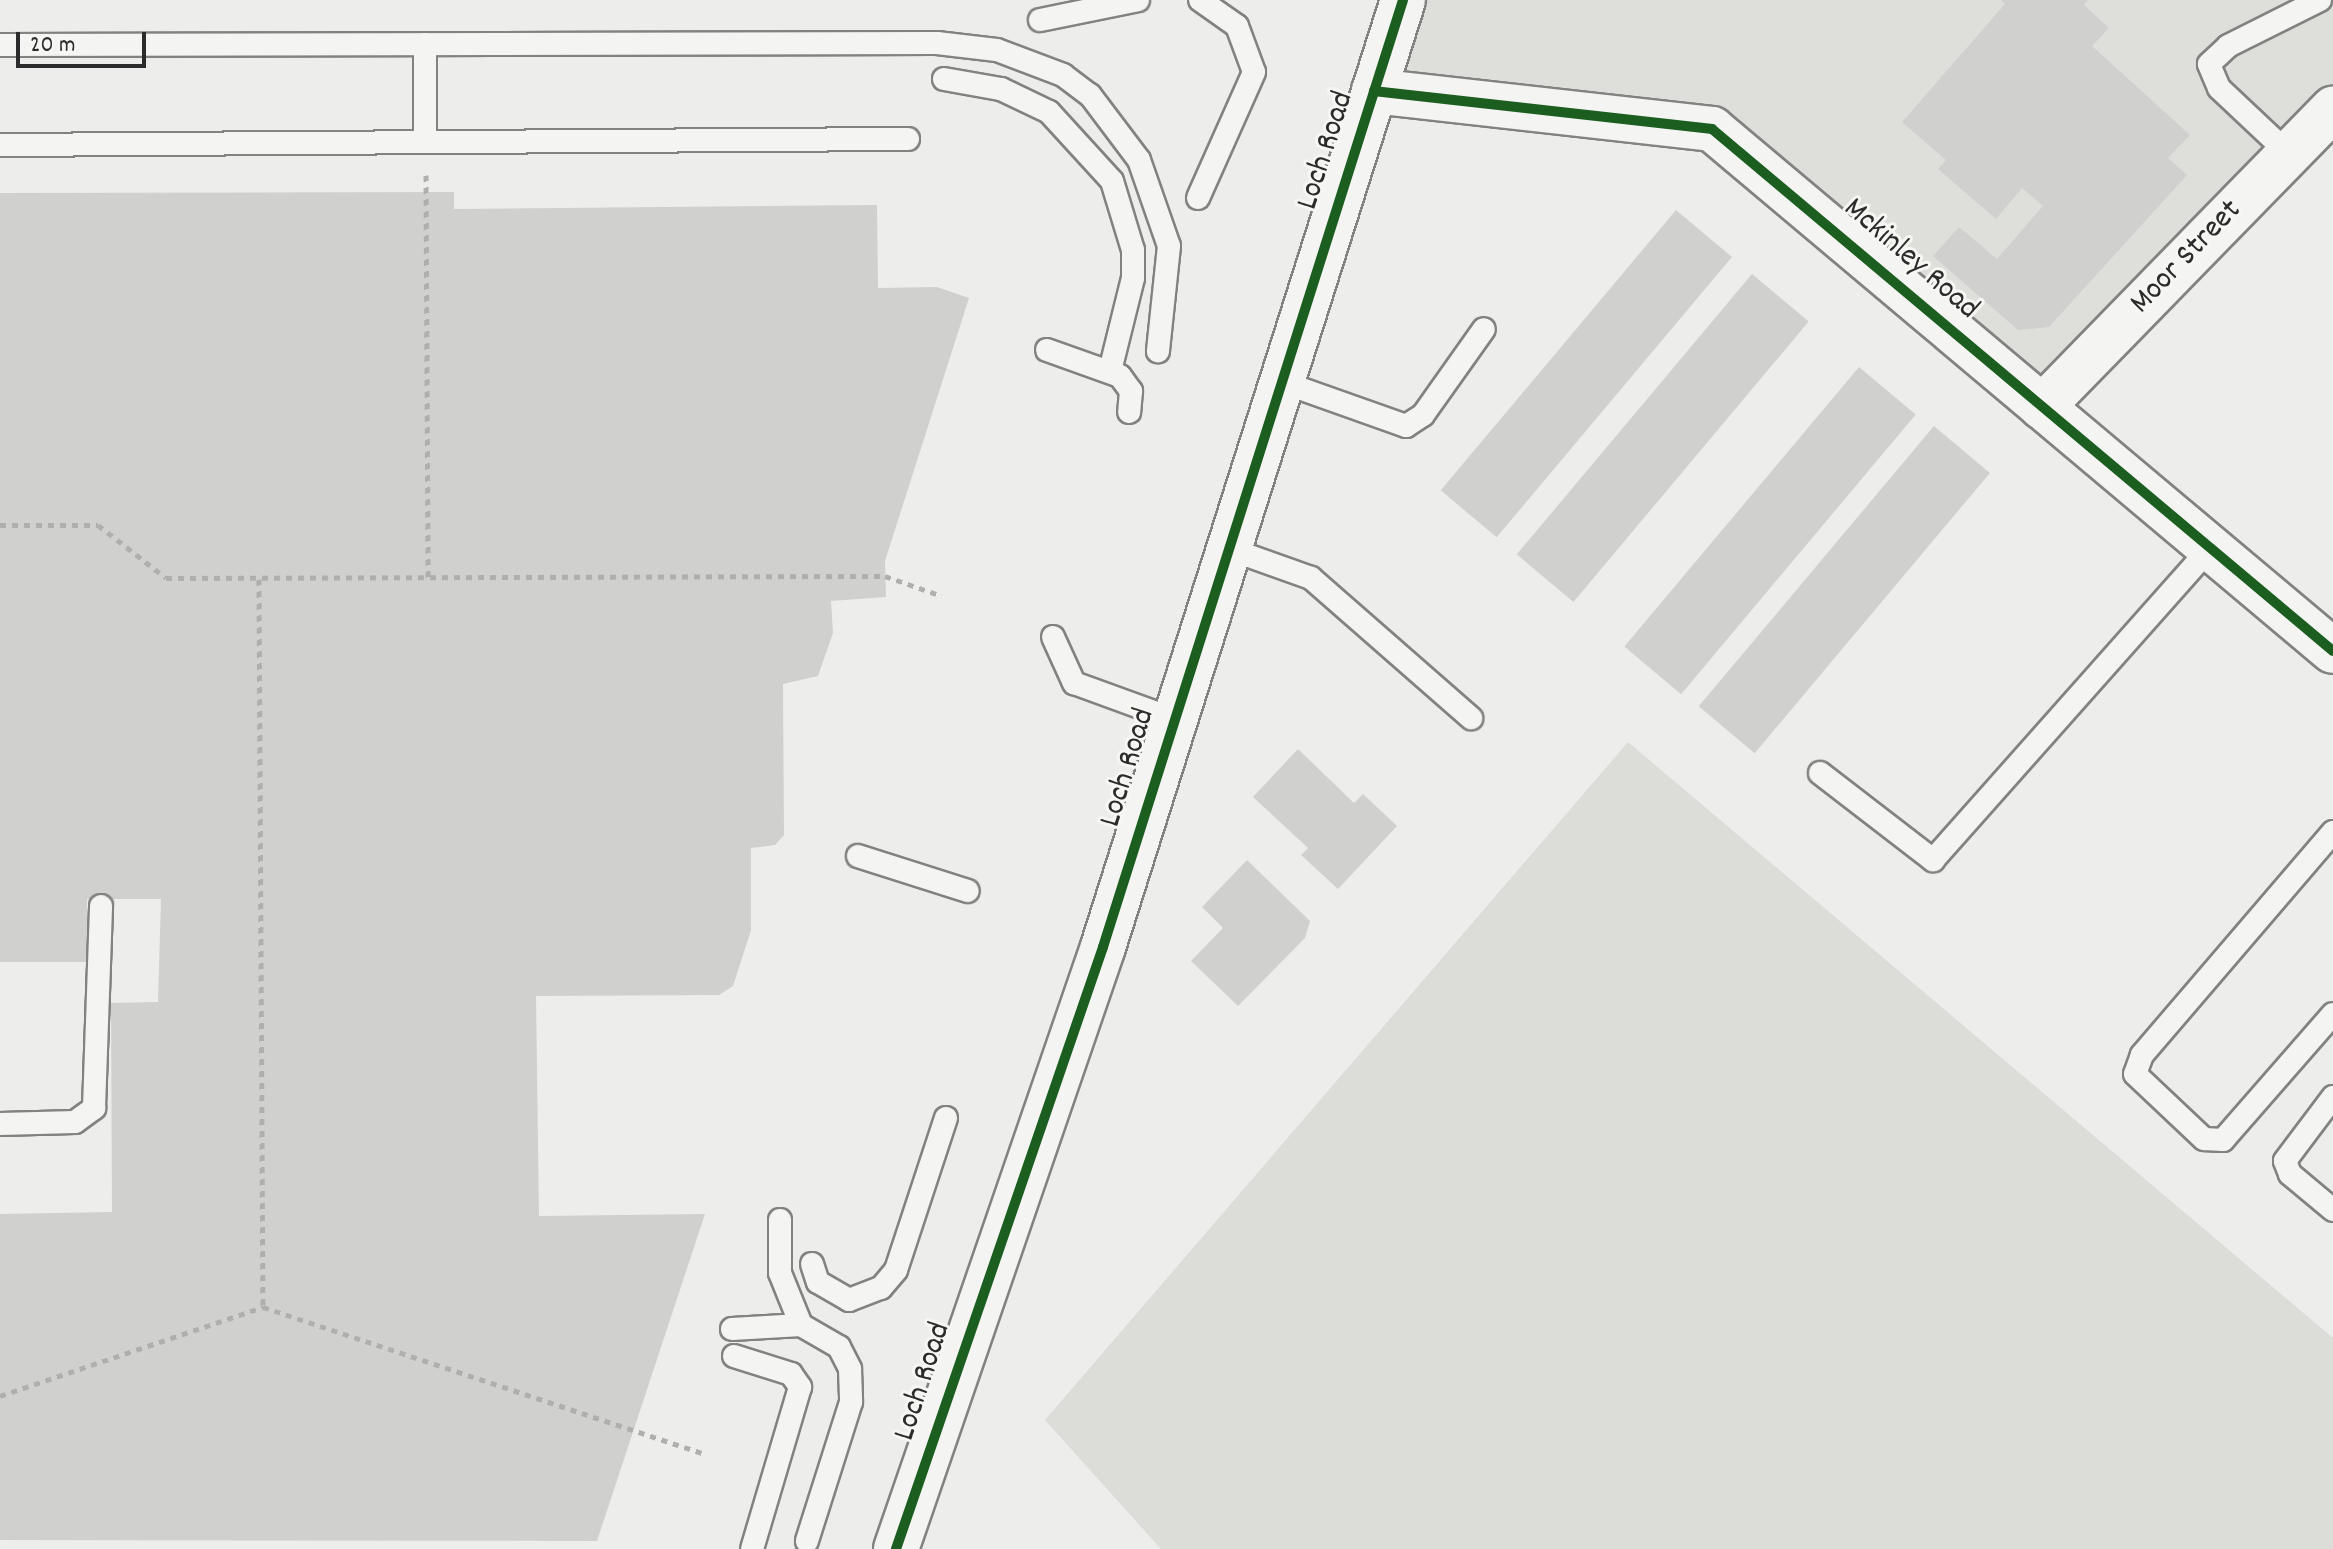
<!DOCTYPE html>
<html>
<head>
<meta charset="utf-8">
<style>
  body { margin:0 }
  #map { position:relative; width:2333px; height:1549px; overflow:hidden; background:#ededeb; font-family:Dekko,sans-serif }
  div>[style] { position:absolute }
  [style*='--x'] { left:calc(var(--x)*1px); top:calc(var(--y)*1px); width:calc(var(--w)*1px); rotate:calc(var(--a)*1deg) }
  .built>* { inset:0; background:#dededb }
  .green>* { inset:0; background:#dcdcd9 }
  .building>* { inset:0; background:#d0d0cf; transform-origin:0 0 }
  .path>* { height:5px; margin-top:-2.5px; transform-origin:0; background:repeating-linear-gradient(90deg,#afafae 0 6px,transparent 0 12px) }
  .roads { filter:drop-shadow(2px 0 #828281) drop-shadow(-2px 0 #828281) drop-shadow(0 2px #828281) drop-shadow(0 -2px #828281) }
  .service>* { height:22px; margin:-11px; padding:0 11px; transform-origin:11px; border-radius:11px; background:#f4f4f2 }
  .minor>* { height:44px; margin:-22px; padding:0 22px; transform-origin:22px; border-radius:22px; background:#f4f4f2 }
  .cycleway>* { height:10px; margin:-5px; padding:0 5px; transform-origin:5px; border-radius:5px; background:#1b5e20 }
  span { translate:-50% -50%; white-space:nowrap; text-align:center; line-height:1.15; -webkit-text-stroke:6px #f6f6f2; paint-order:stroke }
  .street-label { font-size:32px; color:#2b2b2b }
  .scale { position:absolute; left:16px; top:32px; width:130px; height:36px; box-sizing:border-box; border:4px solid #2b2b2b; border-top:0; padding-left:10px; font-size:24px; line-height:28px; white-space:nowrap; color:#2b2b2b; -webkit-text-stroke:6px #f6f6f2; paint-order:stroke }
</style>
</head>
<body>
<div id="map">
  <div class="built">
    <i style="clip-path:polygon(1403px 0,2333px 0,2333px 109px,2042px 407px,1745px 152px,1374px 91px)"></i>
  </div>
  <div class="green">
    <i style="clip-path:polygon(1628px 742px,2333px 1338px,2333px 1549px,1161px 1549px,1045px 1420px)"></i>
  </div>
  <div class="building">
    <i style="clip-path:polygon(2001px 0,2088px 0,2084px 5px,2109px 28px,2092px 46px,2190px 135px,2168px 158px,2187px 175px,2049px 327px,2018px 330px,1933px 256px,1959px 227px,1997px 259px,2043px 206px,2022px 188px,1996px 219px,1938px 169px,1946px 160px,1902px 122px,2005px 4px)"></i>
    <i style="clip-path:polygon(454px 192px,454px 209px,877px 205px,878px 288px,937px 287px,969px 298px,885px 561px,886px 597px,831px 601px,833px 633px,818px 676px,783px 684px,784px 835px,775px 845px,751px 848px,751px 930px,733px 986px,719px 995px,536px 996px,539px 1216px,705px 1214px,597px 1541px,0 1540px,0 1214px,112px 1212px,111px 1003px,158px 1002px,161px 899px,87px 899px,87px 962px,0 962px,0 193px)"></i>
    <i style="left:1676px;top:210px;width:73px;height:366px;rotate:40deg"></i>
    <i style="left:1752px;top:274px;width:74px;height:366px;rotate:40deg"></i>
    <i style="left:1859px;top:367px;width:74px;height:365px;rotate:40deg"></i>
    <i style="left:1934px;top:426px;width:73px;height:366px;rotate:40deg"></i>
    <i style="clip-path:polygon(1298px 749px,1354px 803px,1363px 794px,1397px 826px,1338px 889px,1301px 855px,1308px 848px,1253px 797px)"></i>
    <i style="clip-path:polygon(1247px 860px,1310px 921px,1305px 938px,1238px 1006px,1191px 961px,1223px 928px,1202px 907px)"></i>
  </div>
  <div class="path">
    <i style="--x:426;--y:175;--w:404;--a:89.7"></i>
    <i style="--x:0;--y:525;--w:98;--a:0"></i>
    <i style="--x:98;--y:525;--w:86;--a:37.9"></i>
    <i style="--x:166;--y:578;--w:719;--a:-0.16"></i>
    <i style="--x:885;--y:576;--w:60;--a:19.3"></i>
    <i style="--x:259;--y:579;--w:728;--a:89.69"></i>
    <i style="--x:0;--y:1396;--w:278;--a:-18.7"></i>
    <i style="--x:263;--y:1307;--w:463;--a:18.4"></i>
  </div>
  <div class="roads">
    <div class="service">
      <i style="--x:1040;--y:20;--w:100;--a:-11.5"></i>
      <i style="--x:0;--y:45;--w:937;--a:-0.12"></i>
      <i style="--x:937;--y:43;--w:60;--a:6.7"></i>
      <i style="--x:997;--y:50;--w:71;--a:20.7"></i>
      <i style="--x:1063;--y:75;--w:34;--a:37"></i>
      <i style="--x:1090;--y:95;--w:81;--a:53"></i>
      <i style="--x:1139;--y:160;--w:91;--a:70.8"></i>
      <i style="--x:1169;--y:246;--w:106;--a:96"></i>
      <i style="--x:944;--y:79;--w:58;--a:10"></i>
      <i style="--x:1001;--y:89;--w:53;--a:25.6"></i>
      <i style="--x:1049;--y:112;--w:93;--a:47.6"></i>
      <i style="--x:1112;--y:181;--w:72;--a:73.1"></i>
      <i style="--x:1133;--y:250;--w:28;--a:90"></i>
      <i style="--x:1133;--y:278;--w:96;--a:103.9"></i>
      <i style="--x:425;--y:142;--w:98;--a:-90"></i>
      <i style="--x:0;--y:145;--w:908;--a:-0.38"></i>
      <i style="--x:2289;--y:154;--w:96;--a:-136.7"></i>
      <i style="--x:2219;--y:88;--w:26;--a:-113"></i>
      <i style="--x:2209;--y:64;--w:26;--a:-43"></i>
      <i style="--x:2228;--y:46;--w:103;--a:-26.6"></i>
      <i style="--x:1198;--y:198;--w:138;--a:-66"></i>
      <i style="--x:1254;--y:72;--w:49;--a:-110.3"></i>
      <i style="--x:1237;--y:26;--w:45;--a:-144.9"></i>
      <i style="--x:1047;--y:350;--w:77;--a:19.6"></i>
      <i style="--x:1120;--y:376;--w:19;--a:54"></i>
      <i style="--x:1131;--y:391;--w:21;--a:95"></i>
      <i style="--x:1282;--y:382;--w:132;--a:19.5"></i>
      <i style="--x:1406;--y:426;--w:20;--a:-33"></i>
      <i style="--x:1423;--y:415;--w:105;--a:-54.7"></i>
      <i style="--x:1227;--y:548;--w:89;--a:19.7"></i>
      <i style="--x:1311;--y:578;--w:213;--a:41.2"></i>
      <i style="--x:1053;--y:637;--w:51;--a:65.5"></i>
      <i style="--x:1074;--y:683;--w:102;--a:20"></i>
      <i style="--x:1820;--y:773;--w:143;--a:37.6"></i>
      <i style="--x:1933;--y:860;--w:417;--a:-48.4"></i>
      <i style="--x:2333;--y:832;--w:294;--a:130.6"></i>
      <i style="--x:2142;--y:1055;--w:20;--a:110"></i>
      <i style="--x:2135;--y:1074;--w:95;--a:43.3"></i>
      <i style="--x:2204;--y:1139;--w:19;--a:3"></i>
      <i style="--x:2223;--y:1140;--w:167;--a:-48.9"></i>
      <i style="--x:858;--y:856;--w:115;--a:17.7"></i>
      <i style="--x:2333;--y:1097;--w:80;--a:126.9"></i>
      <i style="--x:2285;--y:1161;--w:14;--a:69"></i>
      <i style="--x:2290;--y:1174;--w:56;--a:39.9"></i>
      <i style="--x:0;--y:1124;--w:75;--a:-1.5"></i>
      <i style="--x:75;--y:1122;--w:24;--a:-36"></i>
      <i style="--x:94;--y:1108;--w:202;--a:-88"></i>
      <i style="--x:780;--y:1220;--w:53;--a:90"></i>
      <i style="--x:780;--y:1273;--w:56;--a:68"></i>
      <i style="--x:812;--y:1264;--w:19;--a:72"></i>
      <i style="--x:818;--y:1282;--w:36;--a:30"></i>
      <i style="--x:849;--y:1300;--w:34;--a:-21"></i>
      <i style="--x:881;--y:1288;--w:23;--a:-50"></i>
      <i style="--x:896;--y:1270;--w:160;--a:-71.8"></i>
      <i style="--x:732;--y:1329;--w:69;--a:-3.3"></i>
      <i style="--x:801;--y:1325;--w:44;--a:30.1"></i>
      <i style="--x:839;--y:1347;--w:25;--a:63"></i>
      <i style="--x:850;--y:1369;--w:33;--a:88"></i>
      <i style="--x:851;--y:1402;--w:146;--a:107.6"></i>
      <i style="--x:734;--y:1356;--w:60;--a:17.5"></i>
      <i style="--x:791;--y:1374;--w:16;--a:55"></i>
      <i style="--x:800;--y:1387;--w:169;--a:106.5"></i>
    </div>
    <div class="minor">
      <i style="--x:1374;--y:91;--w:340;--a:6.4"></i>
      <i style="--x:1712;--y:129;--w:811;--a:40.05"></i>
      <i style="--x:2042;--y:407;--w:417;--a:-45.7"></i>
      <i style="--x:896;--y:1549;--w:637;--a:-71.02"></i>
      <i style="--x:1103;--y:947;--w:993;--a:-72.42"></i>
    </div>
  </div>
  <div class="cycleway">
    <i style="--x:1374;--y:91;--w:340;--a:6.4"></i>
    <i style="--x:1712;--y:129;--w:811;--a:40.05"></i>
    <i style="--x:896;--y:1549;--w:637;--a:-71.02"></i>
    <i style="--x:1103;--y:947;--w:993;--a:-72.42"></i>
  </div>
  <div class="street-label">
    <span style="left:1327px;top:151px;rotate:-72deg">Loch Road</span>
    <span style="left:2187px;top:258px;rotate:-46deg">Moor Street</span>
    <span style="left:1910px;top:260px;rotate:41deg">Mckinley Road</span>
    <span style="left:1129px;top:768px;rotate:-73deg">Loch Road</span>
    <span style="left:924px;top:1382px;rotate:-72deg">Loch Road</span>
  </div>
  <div class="scale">20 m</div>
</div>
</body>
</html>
